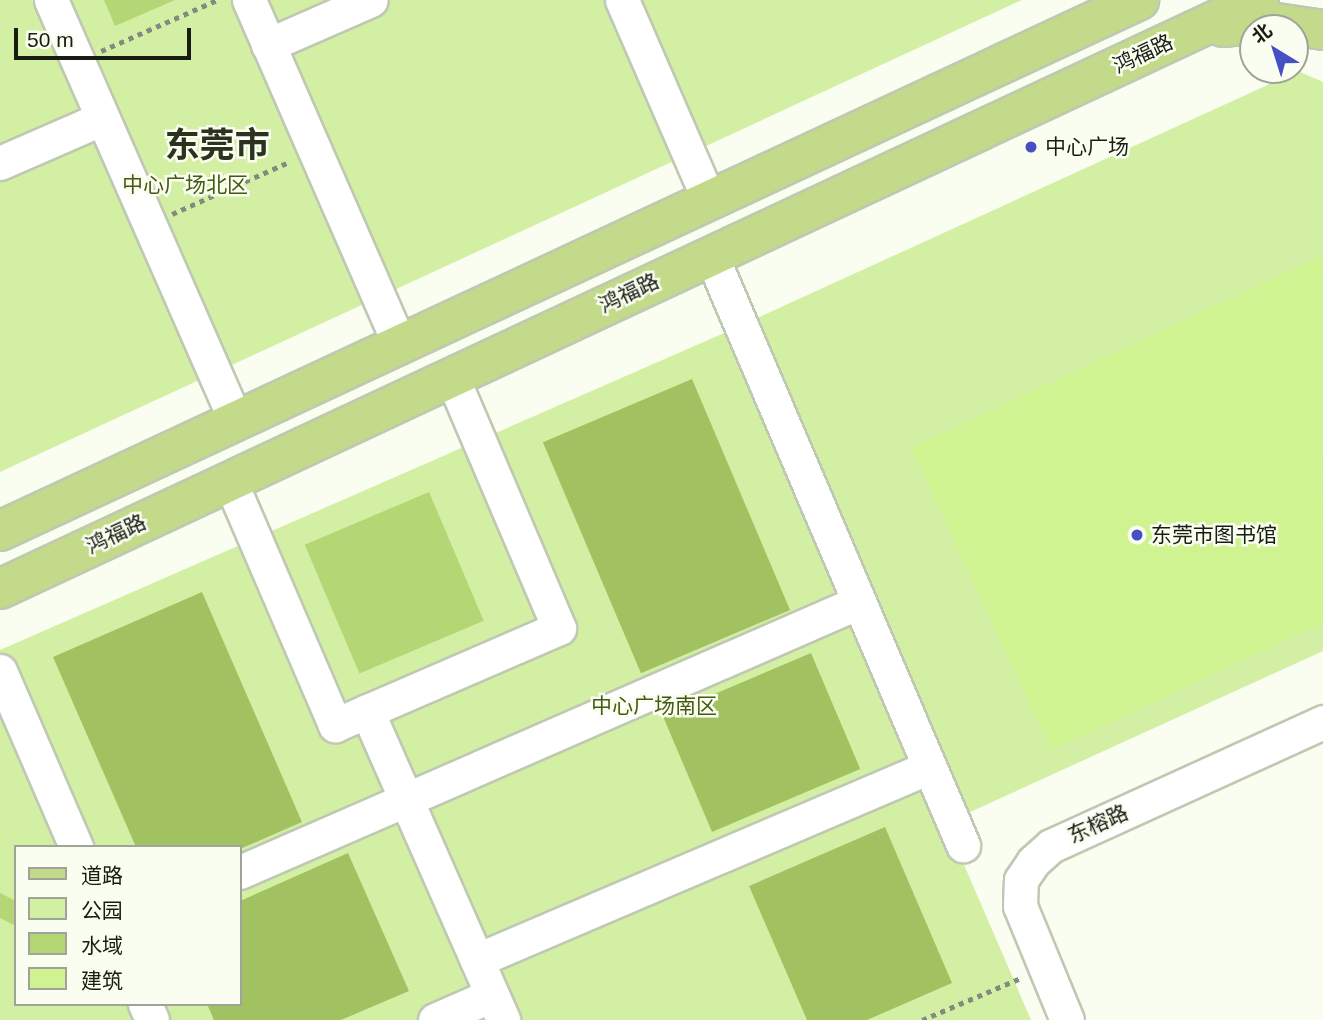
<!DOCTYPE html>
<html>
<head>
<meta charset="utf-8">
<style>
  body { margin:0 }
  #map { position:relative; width:1323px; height:1020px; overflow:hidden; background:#f9fef0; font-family:Arial,"Noto Sans SC",sans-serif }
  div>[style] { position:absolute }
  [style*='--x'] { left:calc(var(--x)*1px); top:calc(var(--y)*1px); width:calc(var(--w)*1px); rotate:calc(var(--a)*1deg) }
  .green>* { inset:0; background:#d3efa3 }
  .forest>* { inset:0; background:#a2c262; transform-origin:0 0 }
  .water>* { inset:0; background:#b4d675; transform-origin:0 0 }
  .building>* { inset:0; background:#d0f391 }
  .path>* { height:4.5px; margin-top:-2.25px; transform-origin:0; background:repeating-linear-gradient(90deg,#858a7e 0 5px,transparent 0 10px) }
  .roads { filter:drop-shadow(2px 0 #bfc8b2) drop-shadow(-2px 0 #bfc8b2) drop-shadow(0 2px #bfc8b2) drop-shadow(0 -2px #bfc8b2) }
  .minor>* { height:33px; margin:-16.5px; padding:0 16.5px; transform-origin:16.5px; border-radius:16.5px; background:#fff }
  .major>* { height:38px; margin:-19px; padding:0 19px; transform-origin:19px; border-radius:19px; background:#c2da89 }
  .dots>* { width:19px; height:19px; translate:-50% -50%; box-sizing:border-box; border:4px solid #f9fef0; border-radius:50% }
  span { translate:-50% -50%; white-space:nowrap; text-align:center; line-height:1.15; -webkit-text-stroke:5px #f9fef0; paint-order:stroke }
  .street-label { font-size:21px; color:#181c13 }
  .poi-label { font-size:21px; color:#181c13 }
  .left { translate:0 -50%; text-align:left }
  .park-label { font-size:21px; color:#455915 }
  .town-label { font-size:35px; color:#2b3220; font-weight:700 }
  .legend { position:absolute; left:14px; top:845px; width:228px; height:161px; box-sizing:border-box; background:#f9fef0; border:2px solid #9fa498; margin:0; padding:9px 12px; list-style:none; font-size:21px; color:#181c13 }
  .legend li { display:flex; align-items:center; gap:14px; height:35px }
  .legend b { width:35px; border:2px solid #9fa498 }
  .north { position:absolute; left:1239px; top:14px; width:70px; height:70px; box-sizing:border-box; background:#f9fef0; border:2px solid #9fa498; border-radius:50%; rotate:322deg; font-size:19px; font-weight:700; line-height:28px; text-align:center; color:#181c13 }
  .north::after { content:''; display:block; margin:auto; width:24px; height:32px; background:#474fc4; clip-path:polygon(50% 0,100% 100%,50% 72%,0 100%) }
  .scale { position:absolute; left:14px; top:28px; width:177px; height:32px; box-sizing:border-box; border:4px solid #181c13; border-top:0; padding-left:9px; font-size:21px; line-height:24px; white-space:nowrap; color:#181c13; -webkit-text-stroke:5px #f9fef0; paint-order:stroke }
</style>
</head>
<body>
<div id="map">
  <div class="green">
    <i style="clip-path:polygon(0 0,1022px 0,0 472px)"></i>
    <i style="clip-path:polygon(evenodd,1298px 71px,1323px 82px,1323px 651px,946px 823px,1031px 1020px,0 1020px,0 650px,731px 330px,1298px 71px,16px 847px,240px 847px,240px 1004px,16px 1004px,16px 847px)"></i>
  </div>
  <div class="forest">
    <i style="left:692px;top:379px;width:251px;height:162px;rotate:67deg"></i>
    <i style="clip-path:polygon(202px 592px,302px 822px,240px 849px,136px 847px,53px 657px)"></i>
    <i style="left:811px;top:653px;width:126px;height:161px;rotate:67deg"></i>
    <i style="clip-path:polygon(885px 827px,952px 983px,867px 1020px,807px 1020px,749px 886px)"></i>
    <i style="clip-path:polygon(348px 853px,409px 991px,341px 1020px,214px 1020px,207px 1004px,240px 1004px,240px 901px)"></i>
  </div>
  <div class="water">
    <i style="clip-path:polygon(104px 0,175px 0,115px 26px)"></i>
    <i style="left:429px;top:492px;width:140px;height:135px;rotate:67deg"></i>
    <i style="clip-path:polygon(0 893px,16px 901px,16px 926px,0 918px)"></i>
  </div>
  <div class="building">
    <i style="clip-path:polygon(1322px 256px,1323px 623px,1051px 750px,911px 448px)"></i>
  </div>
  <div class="path">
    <i style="--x:101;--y:51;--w:127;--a:-23.7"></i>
    <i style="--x:172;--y:214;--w:128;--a:-24"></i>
    <i style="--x:922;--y:1020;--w:108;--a:-23"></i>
  </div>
  <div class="roads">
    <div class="minor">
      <i style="--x:51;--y:0;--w:459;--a:66.3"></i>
      <i style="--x:249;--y:0;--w:374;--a:66.4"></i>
      <i style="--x:622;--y:0;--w:216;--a:66.5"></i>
      <i style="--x:268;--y:45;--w:112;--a:-23.6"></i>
      <i style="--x:0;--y:163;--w:112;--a:-23.6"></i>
      <i style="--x:711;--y:255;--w:642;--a:66.87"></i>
      <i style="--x:230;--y:481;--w:266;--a:66.7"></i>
      <i style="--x:335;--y:725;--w:244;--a:-23.4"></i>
      <i style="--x:559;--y:628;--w:273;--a:-113.1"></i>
      <i style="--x:0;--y:671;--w:192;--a:66.6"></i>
      <i style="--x:367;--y:711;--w:338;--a:66.2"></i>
      <i style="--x:240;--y:872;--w:675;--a:-23.57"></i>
      <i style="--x:477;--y:960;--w:491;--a:-23.1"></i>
      <i style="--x:145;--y:1004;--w:17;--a:66"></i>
      <i style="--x:435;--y:1020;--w:62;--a:-23.7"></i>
      <i style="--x:1067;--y:1020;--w:123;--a:-112.4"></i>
      <i style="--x:1020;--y:906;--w:26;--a:-88"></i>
      <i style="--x:1021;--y:880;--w:22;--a:-56"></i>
      <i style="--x:1033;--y:862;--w:24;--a:-42"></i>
      <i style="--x:1051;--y:846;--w:299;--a:-24.5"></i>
    </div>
    <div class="major">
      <i style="--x:1223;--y:27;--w:47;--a:-6.1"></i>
      <i style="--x:1270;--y:22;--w:54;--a:8.6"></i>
      <i style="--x:0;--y:531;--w:1257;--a:-24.99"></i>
      <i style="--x:0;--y:589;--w:1390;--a:-25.07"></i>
    </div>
  </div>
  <div class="dots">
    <i style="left:1031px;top:147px;background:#474fc4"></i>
    <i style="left:1137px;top:535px;background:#474fc4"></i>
  </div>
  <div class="street-label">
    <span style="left:1143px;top:54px;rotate:-25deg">鸿福路</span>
    <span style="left:629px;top:293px;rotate:-25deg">鸿福路</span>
    <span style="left:116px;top:534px;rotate:-25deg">鸿福路</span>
    <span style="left:1098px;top:824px;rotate:-24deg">东榕路</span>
  </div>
  <div class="poi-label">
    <span class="left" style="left:1045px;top:147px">中心广场</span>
    <span class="left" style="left:1151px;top:535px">东莞市图书馆</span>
  </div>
  <div class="park-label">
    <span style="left:185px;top:185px">中心广场北区</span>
    <span style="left:654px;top:706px">中心广场南区</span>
  </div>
  <div class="town-label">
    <span style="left:217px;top:145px">东莞市</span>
  </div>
  <ul class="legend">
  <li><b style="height:9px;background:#c2da89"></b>道路</li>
  <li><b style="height:19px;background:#d3efa3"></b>公园</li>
  <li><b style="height:19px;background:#b4d675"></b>水域</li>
  <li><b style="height:19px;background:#d0f391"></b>建筑</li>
  </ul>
  <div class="north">北</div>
  <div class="scale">50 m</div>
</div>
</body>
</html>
